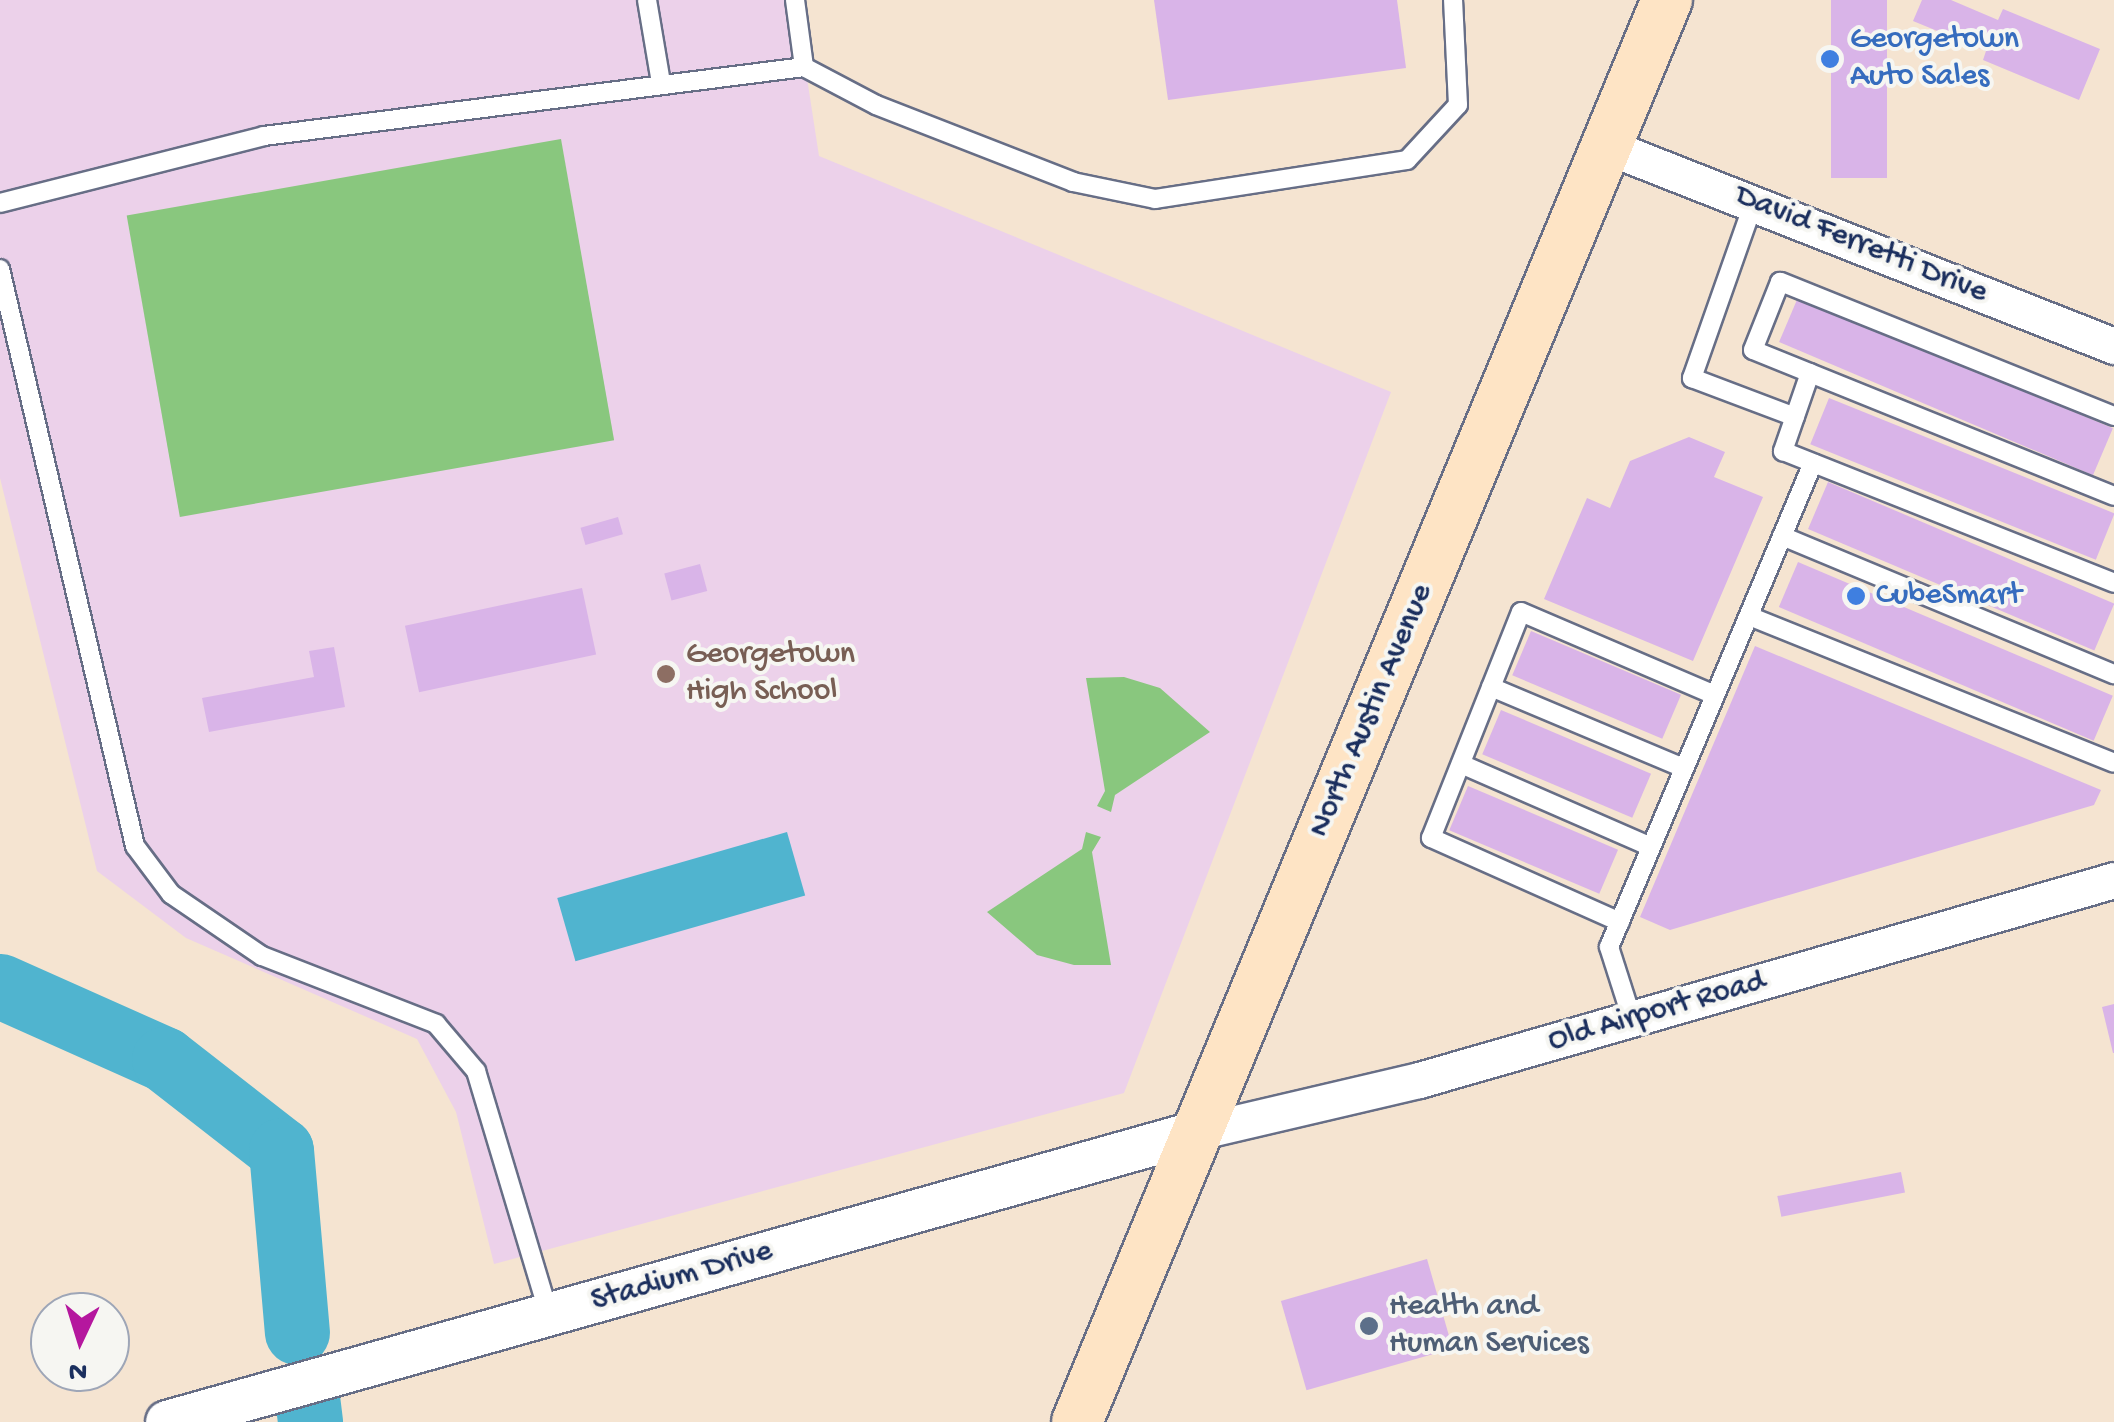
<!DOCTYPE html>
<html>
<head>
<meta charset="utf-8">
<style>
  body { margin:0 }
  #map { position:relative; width:2114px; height:1422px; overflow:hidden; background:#f5e4d1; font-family:"Gochi Hand",sans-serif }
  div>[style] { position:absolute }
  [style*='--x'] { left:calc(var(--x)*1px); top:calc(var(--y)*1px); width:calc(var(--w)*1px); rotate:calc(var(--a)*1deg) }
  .built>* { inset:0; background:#ecd1ea }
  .green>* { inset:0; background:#89c77e; transform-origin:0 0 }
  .water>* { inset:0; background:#50b4cf; transform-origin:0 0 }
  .river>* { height:65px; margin:-32.5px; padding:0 32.5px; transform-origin:32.5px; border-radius:32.5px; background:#50b4cf }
  .building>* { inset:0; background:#d9b4e8; transform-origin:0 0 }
  .roads { filter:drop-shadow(2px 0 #676e86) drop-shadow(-2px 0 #676e86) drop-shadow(0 2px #676e86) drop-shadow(0 -2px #676e86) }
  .service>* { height:18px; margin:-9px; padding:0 9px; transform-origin:9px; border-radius:9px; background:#fff }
  .minor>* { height:35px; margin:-17.5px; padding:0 17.5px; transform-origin:17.5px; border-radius:17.5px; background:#fff }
  .tertiary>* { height:42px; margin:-21px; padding:0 21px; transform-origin:21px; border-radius:21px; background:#fff }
  .secondary>* { height:50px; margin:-25px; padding:0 25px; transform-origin:25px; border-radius:25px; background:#fee4c5 }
  .dots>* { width:28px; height:28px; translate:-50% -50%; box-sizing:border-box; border:5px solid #f6f6f2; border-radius:50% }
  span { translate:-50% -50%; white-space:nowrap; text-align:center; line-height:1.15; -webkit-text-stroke:8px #f6f6f2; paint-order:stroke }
  .shop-label { font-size:32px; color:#366cbe }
  .left { translate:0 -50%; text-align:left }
  .street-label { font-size:32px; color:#1b2f5e }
  .education-label { font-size:32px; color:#785e54 }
  .service-label { font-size:32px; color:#4e5e75 }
  .north { position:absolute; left:30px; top:1292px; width:100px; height:100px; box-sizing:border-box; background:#f6f6f2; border:2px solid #9ea6b7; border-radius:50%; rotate:184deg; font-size:28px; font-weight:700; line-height:40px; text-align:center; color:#1b2f5e }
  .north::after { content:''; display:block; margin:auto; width:35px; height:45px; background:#b5179e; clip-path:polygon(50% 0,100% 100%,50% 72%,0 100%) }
</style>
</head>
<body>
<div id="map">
  <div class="built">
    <i style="clip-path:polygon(0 0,795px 0,819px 156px,1391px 392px,1124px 1093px,494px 1264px,456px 1112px,417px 1039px,186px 938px,97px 871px,0 478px)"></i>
  </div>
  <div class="green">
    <i style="left:561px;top:139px;width:306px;height:441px;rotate:80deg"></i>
    <i style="clip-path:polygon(1124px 677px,1160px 688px,1210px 732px,1115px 795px,1111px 812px,1097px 806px,1105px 791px,1086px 678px)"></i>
    <i style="clip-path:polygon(1086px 832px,1101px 837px,1092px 852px,1111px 965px,1074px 965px,1037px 955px,987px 912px,1082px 849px)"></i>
  </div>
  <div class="water">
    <i style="left:787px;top:832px;width:66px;height:239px;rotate:74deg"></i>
  </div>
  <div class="river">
    <i style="--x:0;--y:986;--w:180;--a:24"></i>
    <i style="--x:164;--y:1059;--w:148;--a:37.9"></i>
    <i style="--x:281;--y:1150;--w:183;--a:85"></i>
    <i style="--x:307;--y:1397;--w:25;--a:83"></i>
  </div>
  <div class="building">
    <i style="clip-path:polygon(1154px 0,1397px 0,1406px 68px,1168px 100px)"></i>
    <i style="left:1831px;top:0;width:56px;height:178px"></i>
    <i style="clip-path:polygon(1922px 0,1951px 0,1998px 20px,2003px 9px,2100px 49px,2079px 100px,1983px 60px,1986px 51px,1913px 21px)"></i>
    <i style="left:1799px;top:295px;width:341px;height:51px;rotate:23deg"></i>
    <i style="left:1829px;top:398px;width:308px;height:50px;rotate:22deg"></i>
    <i style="clip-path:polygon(1689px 437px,1725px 452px,1714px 477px,1763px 497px,1693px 661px,1544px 599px,1587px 498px,1610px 508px,1630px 461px)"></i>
    <i style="left:1828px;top:482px;width:311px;height:51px;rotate:23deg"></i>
    <i style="left:618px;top:517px;width:18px;height:39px;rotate:74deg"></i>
    <i style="left:1798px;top:562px;width:342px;height:49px;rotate:23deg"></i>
    <i style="left:700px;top:564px;width:28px;height:37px;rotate:75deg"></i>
    <i style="left:582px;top:588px;width:68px;height:181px;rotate:78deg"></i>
    <i style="left:1531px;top:631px;width:163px;height:48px;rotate:23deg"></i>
    <i style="clip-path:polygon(1755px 646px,2101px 790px,2094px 805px,1670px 930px,1640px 917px)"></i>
    <i style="clip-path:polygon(334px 647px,345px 707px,209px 732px,202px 698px,314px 677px,309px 651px)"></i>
    <i style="left:1501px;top:710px;width:163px;height:48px;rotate:23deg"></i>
    <i style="left:1468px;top:786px;width:163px;height:48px;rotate:23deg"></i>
    <i style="clip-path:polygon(2114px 1004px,2114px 1053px,2113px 1053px,2102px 1007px)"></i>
    <i style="left:1901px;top:1172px;width:21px;height:126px;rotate:79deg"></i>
    <i style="left:1427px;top:1259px;width:93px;height:152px;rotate:74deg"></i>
  </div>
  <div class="roads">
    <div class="service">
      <i style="--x:647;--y:0;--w:84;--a:80.4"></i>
      <i style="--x:795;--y:0;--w:68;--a:82.3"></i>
      <i style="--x:804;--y:67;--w:81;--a:27.8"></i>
      <i style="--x:876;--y:105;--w:212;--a:21.3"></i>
      <i style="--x:1073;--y:182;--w:84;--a:11.7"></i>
      <i style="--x:1155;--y:199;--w:255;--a:-8.8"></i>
      <i style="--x:1407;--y:160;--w:75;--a:-47.2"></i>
      <i style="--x:1458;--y:105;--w:105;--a:-92.7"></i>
      <i style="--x:1754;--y:202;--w:187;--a:109.4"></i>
      <i style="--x:1692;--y:378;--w:110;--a:20.7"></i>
      <i style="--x:0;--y:203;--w:272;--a:-14.2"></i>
      <i style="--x:264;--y:136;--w:544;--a:-7.28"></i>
      <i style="--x:0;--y:269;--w:593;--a:76.83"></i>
      <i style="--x:135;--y:846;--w:60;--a:53.1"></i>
      <i style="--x:171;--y:894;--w:110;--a:34.3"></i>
      <i style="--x:262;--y:956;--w:187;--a:21.3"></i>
      <i style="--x:436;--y:1024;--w:62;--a:49.6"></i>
      <i style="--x:476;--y:1071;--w:254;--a:73.3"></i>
      <i style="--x:1810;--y:373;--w:83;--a:109.1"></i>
      <i style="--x:1783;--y:451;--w:356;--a:21.7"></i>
      <i style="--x:2114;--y:416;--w:360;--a:-158.1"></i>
      <i style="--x:1780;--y:282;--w:73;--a:111.7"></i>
      <i style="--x:1753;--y:350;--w:389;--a:22"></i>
      <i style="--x:1782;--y:536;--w:360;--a:22.6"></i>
      <i style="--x:1749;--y:616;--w:393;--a:21.9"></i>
      <i style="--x:1491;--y:687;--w:209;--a:22.8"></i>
      <i style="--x:1461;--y:764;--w:207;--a:23.6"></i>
      <i style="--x:1620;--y:922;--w:207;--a:-156"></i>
      <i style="--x:1431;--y:838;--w:243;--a:-68.3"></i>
      <i style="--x:1521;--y:612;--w:211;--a:23.2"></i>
      <i style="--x:1632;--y:1019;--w:76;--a:-107.7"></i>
      <i style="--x:1609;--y:947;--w:525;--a:-67.15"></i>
    </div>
    <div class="minor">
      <i style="--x:1606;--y:146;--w:546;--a:21.49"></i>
      <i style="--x:1197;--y:1132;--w:228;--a:-13.2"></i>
      <i style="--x:1419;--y:1080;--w:723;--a:-16.05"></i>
    </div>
    <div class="tertiary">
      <i style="--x:167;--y:1422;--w:1070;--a:-15.72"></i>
    </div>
    <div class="secondary">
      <i style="--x:1077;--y:1422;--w:1540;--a:-67.47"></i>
    </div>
  </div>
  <div class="dots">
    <i style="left:1830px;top:59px;background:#3f7fe0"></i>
    <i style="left:1856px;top:596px;background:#3f7fe0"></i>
    <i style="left:666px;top:674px;background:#8d6e63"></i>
    <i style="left:1369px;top:1326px;background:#5c6f8a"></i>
  </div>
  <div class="shop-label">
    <span class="left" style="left:1850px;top:59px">Georgetown<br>Auto Sales</span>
    <span class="left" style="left:1876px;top:596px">CubeSmart</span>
  </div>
  <div class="street-label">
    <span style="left:1861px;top:245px;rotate:22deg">David Ferretti Drive</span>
    <span style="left:1372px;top:711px;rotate:-67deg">North Austin Avenue</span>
    <span style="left:1657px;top:1012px;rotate:-16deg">Old Airport Road</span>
    <span style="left:682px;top:1277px;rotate:-16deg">Stadium Drive</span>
  </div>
  <div class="education-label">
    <span class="left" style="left:686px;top:674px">Georgetown<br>High School</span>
  </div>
  <div class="service-label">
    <span class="left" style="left:1389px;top:1326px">Health and<br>Human Services</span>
  </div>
  <div class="north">N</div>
</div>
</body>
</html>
